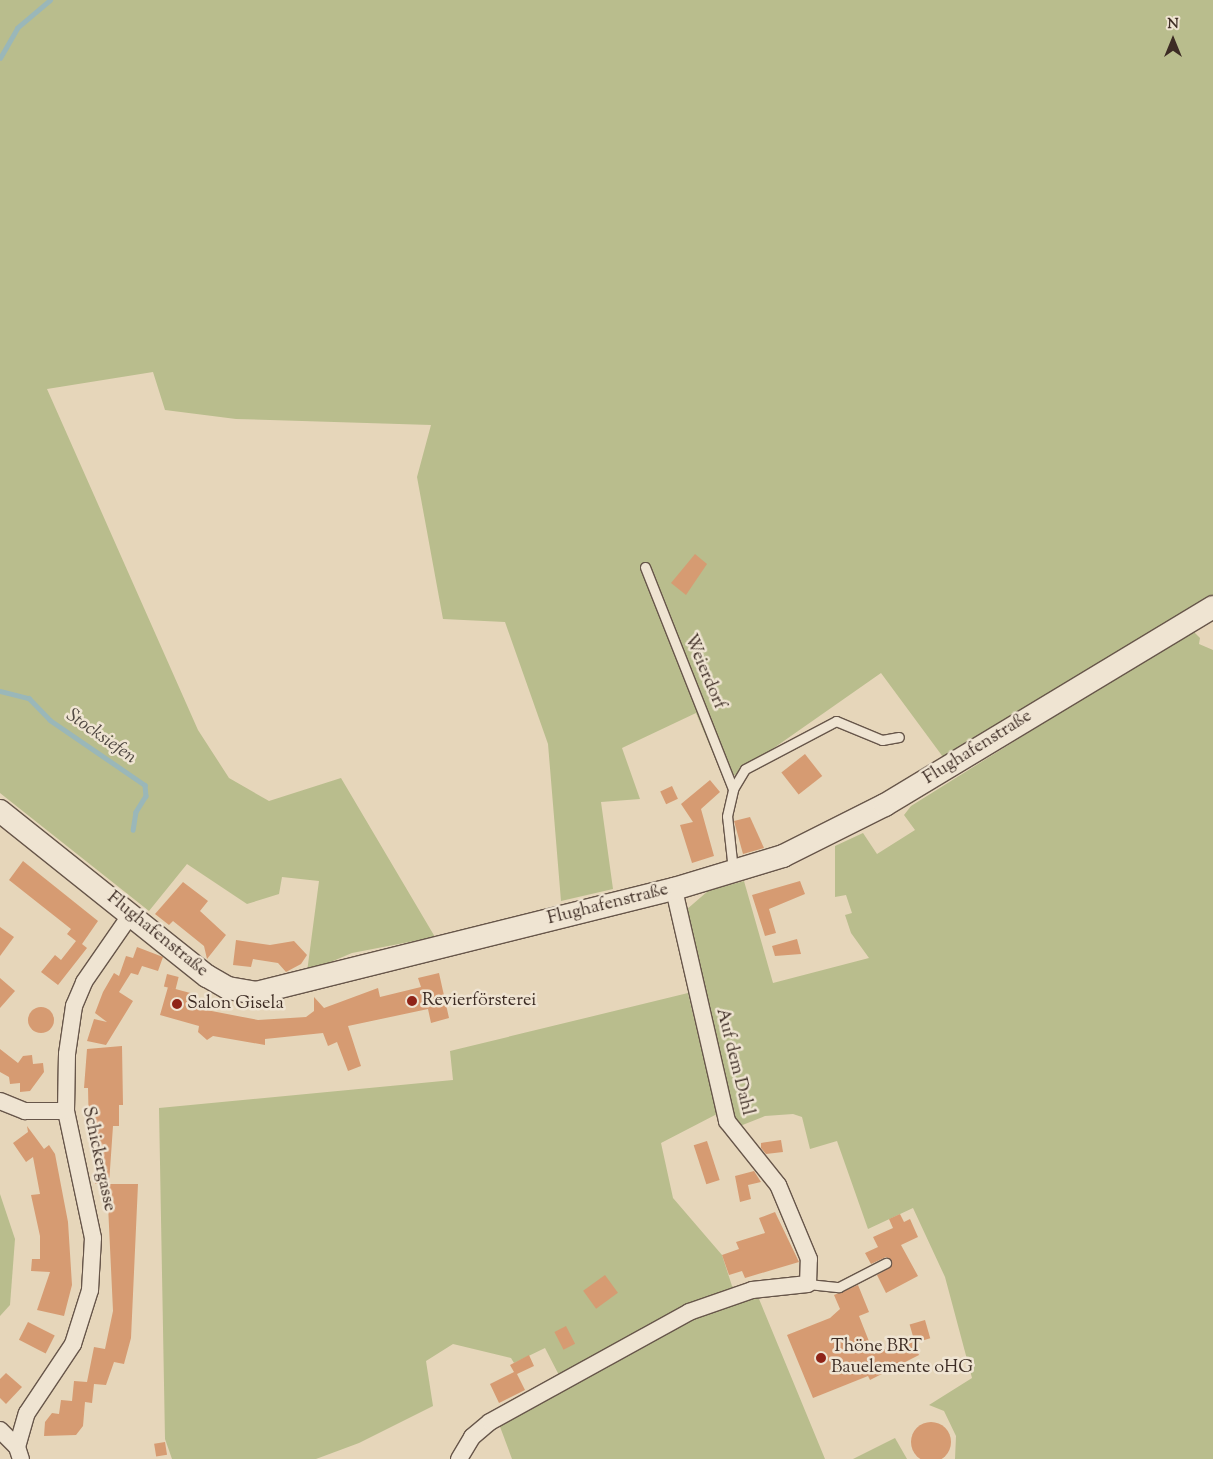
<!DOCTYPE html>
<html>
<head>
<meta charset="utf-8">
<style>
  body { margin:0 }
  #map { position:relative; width:1213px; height:1459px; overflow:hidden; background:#e6d6ba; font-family:"Sorts Mill Goudy",serif }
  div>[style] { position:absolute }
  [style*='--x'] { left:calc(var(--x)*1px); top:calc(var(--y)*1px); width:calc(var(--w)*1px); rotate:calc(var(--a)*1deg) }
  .green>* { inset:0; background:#b9bd8d }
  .stream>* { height:4.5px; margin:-2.25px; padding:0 2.25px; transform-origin:2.25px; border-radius:2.25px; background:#9ab7b9 }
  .building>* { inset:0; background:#d69b72; transform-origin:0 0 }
  .round { border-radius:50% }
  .roads { filter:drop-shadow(1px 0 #67564a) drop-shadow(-1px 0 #67564a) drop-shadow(0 1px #67564a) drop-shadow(0 -1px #67564a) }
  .lane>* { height:9px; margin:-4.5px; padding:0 4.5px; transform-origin:4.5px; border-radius:4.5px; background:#efe4d2 }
  .street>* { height:16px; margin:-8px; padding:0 8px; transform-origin:8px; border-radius:8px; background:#efe4d2 }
  .secondary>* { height:22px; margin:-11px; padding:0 11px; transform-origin:11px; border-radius:11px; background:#efe4d2 }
  .dots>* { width:14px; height:14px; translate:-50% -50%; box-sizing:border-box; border:2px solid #efe4d2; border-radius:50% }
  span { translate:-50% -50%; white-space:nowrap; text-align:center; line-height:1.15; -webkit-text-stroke:5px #efe4d2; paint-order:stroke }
  .street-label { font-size:18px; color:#3d2c24 }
  .poi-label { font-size:18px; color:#3d2c24 }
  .left { translate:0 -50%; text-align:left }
  .water-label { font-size:19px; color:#504842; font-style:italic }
  .north { position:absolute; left:1148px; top:15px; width:50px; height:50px; -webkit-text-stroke:4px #efe4d2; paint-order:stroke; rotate:0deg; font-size:14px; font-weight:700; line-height:20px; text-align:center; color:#3d2c24 }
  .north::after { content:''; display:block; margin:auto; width:18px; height:22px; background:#3d2c24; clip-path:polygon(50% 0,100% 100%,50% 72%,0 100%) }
</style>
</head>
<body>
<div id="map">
  <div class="green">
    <i style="clip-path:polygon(0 0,1213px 0,1213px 595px,943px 757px,881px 673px,725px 782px,696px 713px,622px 748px,640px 799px,601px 802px,613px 889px,561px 901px,548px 744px,505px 622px,443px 619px,417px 477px,431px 425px,236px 419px,165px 410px,153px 372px,47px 389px,198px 730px,229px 778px,269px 801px,341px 778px,435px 937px,352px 953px,307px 972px,319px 881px,282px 877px,279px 894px,247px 904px,187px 864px,149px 911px,0 793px)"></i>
    <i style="clip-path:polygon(1192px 630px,1200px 638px,1199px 644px,1213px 650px,1213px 1459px,955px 1459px,956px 1436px,944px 1411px,929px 1405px,972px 1378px,945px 1277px,913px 1208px,868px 1229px,837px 1141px,810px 1149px,802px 1117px,793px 1114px,765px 1116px,740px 1126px,731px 1110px,686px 910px,708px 891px,744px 881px,773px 983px,869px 958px,851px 933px,845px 915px,852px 913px,846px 895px,835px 897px,835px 846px,863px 833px,877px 854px,915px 830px,904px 815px,911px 806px)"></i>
    <i style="clip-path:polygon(688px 993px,717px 1114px,661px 1143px,673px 1198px,722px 1255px,732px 1286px,759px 1299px,825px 1459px,512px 1459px,499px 1424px,562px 1381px,545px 1348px,514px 1363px,511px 1358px,453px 1344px,426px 1361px,433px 1406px,359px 1443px,316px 1459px,172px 1459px,165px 1439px,159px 1108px,453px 1080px,450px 1051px)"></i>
    <i style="clip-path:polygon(0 1194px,15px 1239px,10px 1305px,0 1316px)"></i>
    <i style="clip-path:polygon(895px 1438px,907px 1459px,853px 1459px)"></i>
  </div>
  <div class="stream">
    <i style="--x:0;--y:58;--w:34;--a:-60"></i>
    <i style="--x:17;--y:28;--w:43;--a:-40.3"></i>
    <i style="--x:0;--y:691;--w:30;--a:14"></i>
    <i style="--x:29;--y:698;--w:30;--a:46"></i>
    <i style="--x:50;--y:720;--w:115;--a:34.4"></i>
    <i style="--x:145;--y:785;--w:11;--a:85"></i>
    <i style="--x:146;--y:796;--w:19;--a:122"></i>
    <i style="--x:136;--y:812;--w:18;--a:99"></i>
  </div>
  <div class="building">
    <i style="clip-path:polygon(695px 554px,707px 564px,686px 595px,671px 583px)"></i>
    <i style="left:805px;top:754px;width:28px;height:30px;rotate:52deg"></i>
    <i style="clip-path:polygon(710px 780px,720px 792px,701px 809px,714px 856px,692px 863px,680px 825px,693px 822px,681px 804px)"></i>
    <i style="left:672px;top:786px;width:14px;height:13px;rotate:65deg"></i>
    <i style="clip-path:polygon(750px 817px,764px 848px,743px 854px,734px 821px)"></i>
    <i style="clip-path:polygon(23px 861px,98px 921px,82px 944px,87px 948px,58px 985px,41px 972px,55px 955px,61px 960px,76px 941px,67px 934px,71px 929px,9px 880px)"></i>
    <i style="clip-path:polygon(800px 881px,805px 894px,769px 909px,776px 933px,765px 936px,752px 895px)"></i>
    <i style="clip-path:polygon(183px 882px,208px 901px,200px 911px,226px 935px,207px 959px,204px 946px,173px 921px,169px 925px,155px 914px)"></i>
    <i style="clip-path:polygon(0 927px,14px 937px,0 956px)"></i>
    <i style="clip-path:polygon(797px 939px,801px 954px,775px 956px,772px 946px)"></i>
    <i style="clip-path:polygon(236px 940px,270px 945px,294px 941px,307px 955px,301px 964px,286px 972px,278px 963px,253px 959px,251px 967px,233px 965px)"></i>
    <i style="clip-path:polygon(137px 947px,163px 957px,158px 971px,142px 966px,138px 975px,131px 973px,119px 992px,133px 1001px,106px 1045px,87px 1041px,94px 1019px,107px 1022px,95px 1013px,103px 992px,114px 973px,119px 976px,126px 956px,133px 958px)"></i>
    <i style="clip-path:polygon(439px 973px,449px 1018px,431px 1023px,428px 1009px,348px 1026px,361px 1066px,348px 1071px,337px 1042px,328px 1046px,323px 1033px,265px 1039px,265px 1045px,213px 1036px,207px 1040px,198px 1032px,199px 1026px,160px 1015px,168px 987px,194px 994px,191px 1007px,258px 1020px,306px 1017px,314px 1011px,314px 997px,324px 1008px,378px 988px,380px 997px,421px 987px,418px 978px)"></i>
    <i style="left:167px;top:974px;width:12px;height:13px;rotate:14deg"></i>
    <i style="clip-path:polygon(0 978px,15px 991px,0 1008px)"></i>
    <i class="round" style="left:28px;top:1007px;width:26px;height:26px"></i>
    <i style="clip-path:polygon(122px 1046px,123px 1105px,119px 1105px,119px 1126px,113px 1126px,109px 1184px,95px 1184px,95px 1133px,89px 1133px,88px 1088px,84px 1088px,87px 1049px)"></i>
    <i style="clip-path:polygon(0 1049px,18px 1063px,23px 1056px,32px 1055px,33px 1064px,43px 1063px,44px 1072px,30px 1091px,20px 1092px,20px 1083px,10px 1084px,9px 1077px,0 1072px)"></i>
    <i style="clip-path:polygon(27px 1126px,44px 1149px,49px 1145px,55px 1154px,68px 1222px,72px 1285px,64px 1316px,37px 1310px,50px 1272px,31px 1271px,32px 1259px,40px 1259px,40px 1236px,31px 1195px,40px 1194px,33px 1157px,26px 1162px,13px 1143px,28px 1132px)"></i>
    <i style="clip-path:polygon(781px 1140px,783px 1152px,766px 1154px,761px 1148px,761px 1143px)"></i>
    <i style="left:707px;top:1141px;width:41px;height:14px;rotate:72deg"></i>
    <i style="clip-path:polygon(754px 1171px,761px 1182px,748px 1185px,751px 1199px,740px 1202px,735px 1176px)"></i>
    <i style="clip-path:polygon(107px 1184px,138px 1184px,131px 1338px,124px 1364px,114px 1362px,106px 1385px,94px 1384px,92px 1403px,85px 1402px,83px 1426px,76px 1435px,44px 1436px,45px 1422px,52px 1413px,59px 1414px,61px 1400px,72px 1401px,74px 1381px,87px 1382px,94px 1347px,105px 1349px,113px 1311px)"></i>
    <i style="clip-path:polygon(775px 1212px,799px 1262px,745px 1278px,742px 1271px,729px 1275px,722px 1255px,739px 1249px,736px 1242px,765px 1233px,759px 1218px)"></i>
    <i style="clip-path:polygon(900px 1214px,904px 1222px,910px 1219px,918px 1237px,901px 1245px,918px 1276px,886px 1293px,877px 1275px,891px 1267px,891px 1260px,886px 1257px,871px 1264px,865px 1253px,878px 1247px,873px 1237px,893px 1228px,889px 1219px)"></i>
    <i style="left:605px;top:1275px;width:22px;height:27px;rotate:54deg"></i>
    <i style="clip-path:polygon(858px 1285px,869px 1312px,859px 1316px,874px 1354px,912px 1337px,919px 1355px,870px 1380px,868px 1376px,813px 1398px,787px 1335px,830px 1318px,840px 1309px,834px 1295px)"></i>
    <i style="left:925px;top:1320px;width:19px;height:16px;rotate:74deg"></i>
    <i style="left:28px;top:1322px;width:30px;height:20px;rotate:27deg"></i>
    <i style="left:566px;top:1326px;width:20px;height:13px;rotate:63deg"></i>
    <i style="clip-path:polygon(529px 1355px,534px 1366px,517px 1374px,525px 1390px,499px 1403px,490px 1384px,514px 1372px,510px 1365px)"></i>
    <i style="clip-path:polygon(6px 1373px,22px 1387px,6px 1404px,0 1398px,0 1379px)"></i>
    <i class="round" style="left:911px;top:1422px;width:40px;height:40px"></i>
    <i style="left:165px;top:1442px;width:13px;height:11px;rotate:81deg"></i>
  </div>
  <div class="roads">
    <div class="lane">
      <i style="--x:645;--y:567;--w:239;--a:68.4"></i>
      <i style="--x:733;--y:870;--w:54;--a:-96.3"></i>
      <i style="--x:727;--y:816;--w:28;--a:-77"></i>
      <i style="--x:733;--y:789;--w:23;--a:-59"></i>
      <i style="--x:745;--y:769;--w:103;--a:-27.8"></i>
      <i style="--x:836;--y:721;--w:50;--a:22.4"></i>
      <i style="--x:882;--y:740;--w:17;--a:-10"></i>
      <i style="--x:808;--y:1284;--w:31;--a:6"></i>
      <i style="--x:839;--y:1287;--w:53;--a:-27.1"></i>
    </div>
    <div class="street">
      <i style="--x:0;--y:1101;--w:27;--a:22"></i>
      <i style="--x:25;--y:1111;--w:41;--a:0"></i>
      <i style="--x:0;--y:1430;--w:24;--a:45"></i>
      <i style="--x:17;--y:1447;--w:13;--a:72"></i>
      <i style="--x:17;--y:1447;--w:35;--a:-74"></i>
      <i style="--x:27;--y:1413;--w:83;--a:-56.3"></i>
      <i style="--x:73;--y:1344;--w:57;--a:-72.5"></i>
      <i style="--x:90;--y:1290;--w:52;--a:-86.7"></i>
      <i style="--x:93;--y:1238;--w:130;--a:-102"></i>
      <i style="--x:66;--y:1111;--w:57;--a:-89"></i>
      <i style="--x:67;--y:1054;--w:49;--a:-81.7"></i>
      <i style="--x:74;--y:1006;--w:26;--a:-67"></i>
      <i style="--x:84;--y:982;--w:83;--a:-55.3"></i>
      <i style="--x:459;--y:1459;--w:26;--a:-59"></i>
      <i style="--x:472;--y:1437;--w:23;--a:-40"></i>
      <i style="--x:490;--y:1422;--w:227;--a:-28.9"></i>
      <i style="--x:689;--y:1312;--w:67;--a:-19.2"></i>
      <i style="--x:752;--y:1290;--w:56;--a:-6.1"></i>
      <i style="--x:808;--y:1284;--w:25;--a:-88"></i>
      <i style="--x:809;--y:1259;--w:80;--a:-112.7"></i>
      <i style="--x:778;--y:1185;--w:82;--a:-128.6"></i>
      <i style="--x:727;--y:1121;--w:238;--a:-102.9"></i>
    </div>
    <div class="secondary">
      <i style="--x:0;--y:811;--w:265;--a:38.6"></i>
      <i style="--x:207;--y:976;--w:24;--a:30"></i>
      <i style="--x:228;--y:988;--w:28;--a:10"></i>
      <i style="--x:256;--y:993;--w:431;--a:-14"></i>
      <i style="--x:674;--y:889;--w:114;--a:-16.8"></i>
      <i style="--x:783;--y:856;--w:114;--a:-26.6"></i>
      <i style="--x:885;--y:805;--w:383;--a:-31.1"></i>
    </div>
  </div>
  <div class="dots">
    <i style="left:412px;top:1001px;background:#8f2418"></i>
    <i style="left:177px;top:1004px;background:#8f2418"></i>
    <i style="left:821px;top:1358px;background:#8f2418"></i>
  </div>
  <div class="street-label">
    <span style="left:704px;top:672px;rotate:67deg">Weierdorf</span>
    <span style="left:978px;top:748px;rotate:-32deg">Flughafenstraße</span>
    <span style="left:608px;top:905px;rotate:-14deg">Flughafenstraße</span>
    <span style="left:157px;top:935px;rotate:39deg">Flughafenstraße</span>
    <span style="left:734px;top:1062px;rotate:76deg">Auf dem Dahl</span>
    <span style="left:98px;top:1159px;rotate:78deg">Schickergasse</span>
  </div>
  <div class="poi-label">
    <span class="left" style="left:422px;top:1001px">Revierförsterei</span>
    <span class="left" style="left:187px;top:1004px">Salon Gisela</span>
    <span class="left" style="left:831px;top:1358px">Thöne BRT<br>Bauelemente oHG</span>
  </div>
  <div class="water-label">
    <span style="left:101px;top:737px;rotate:35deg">Stocksiefen</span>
  </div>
  <div class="north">N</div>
</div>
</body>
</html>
